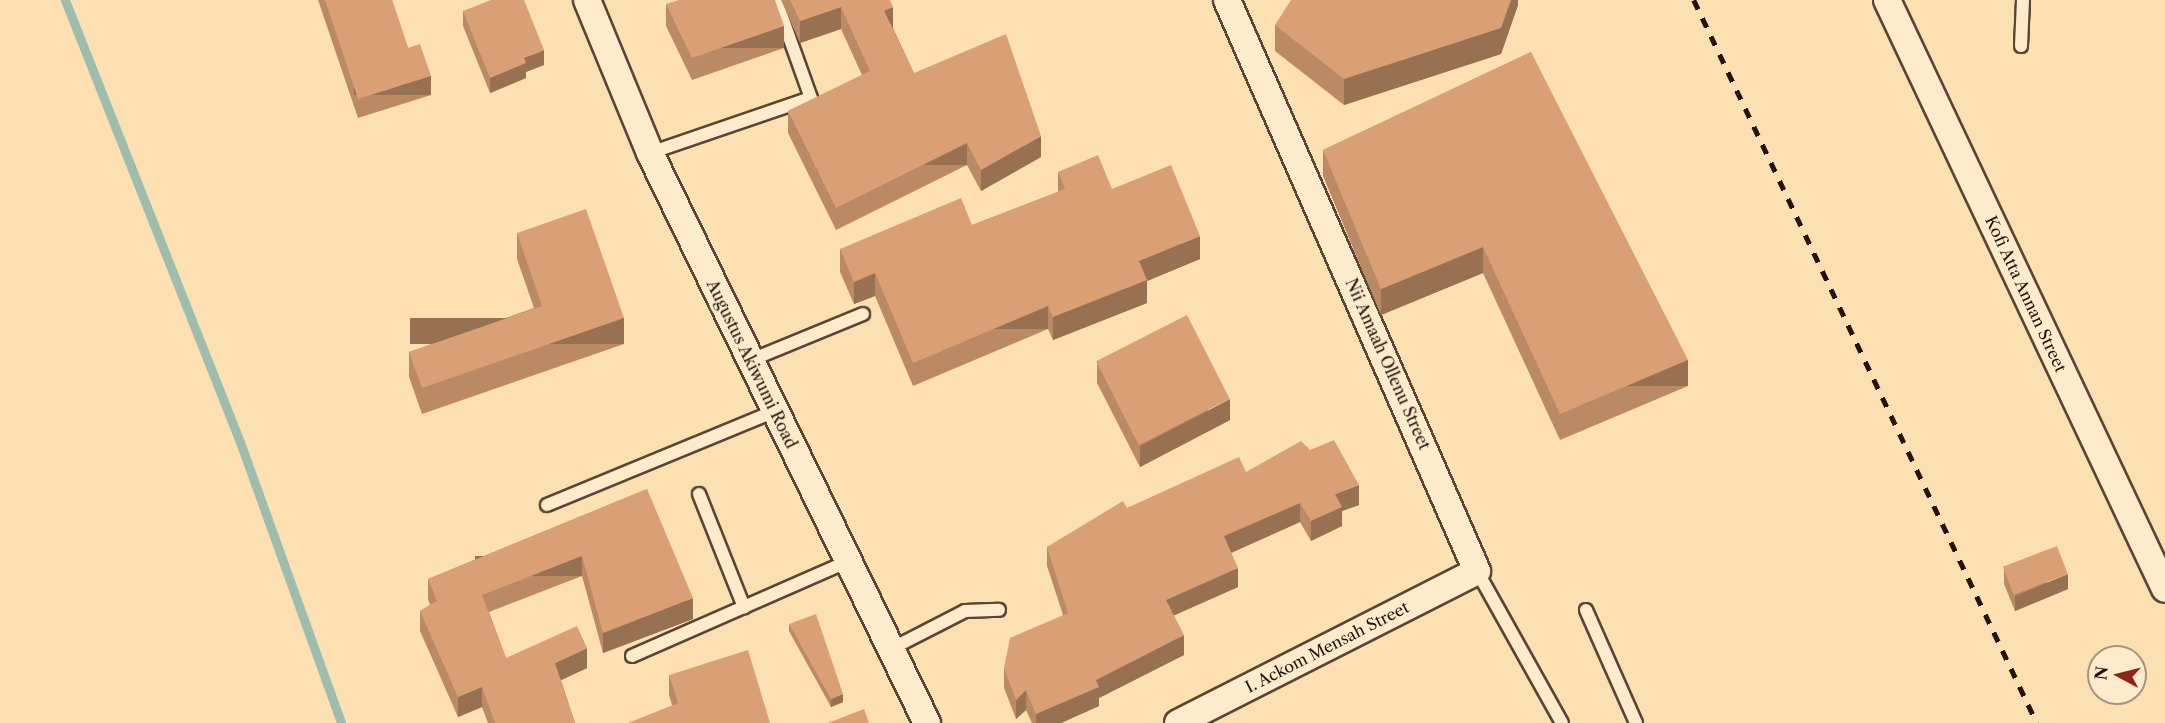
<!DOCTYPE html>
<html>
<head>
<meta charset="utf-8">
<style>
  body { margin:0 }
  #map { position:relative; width:2165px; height:723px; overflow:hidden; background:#fce0b1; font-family:"Libre Caslon Text",serif }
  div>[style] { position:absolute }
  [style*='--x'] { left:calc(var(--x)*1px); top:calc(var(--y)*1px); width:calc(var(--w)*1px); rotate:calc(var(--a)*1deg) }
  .stream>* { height:9px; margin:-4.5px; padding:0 4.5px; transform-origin:4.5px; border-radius:4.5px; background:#9fbdaf }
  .roads { filter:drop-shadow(2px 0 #5a4534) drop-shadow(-2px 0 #5a4534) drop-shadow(0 2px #5a4534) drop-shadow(0 -2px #5a4534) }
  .lane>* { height:12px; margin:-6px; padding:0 6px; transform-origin:6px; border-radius:6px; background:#fdebcc }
  .street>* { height:26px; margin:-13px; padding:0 13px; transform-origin:13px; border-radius:13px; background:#fdebcc }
  .rail>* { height:4.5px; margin-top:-2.25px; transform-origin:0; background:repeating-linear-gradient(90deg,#24110a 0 10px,transparent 0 20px) }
  .wall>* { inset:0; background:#bb8a65 }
  .shaded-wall>* { inset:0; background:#987052; transform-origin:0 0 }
  .building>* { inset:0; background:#d9a075; transform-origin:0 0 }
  span { translate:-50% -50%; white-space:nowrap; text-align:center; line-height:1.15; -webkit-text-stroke:6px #fdebcc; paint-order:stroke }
  .street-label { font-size:16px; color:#24110a }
  .north { position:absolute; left:2087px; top:645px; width:60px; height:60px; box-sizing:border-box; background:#fdebcc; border:2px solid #a6947e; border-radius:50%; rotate:277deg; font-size:16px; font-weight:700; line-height:24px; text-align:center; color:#24110a }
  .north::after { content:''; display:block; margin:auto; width:21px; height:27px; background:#8f2418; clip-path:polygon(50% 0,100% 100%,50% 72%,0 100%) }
</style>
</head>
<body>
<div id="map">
  <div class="stream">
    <i style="--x:65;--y:0;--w:475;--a:68.4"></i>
    <i style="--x:240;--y:442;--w:299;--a:70.2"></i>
  </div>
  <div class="roads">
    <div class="lane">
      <i style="--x:2021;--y:46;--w:46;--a:-87.5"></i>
      <i style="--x:650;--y:153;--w:170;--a:-18.9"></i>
      <i style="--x:811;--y:98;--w:104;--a:-109.7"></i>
      <i style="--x:751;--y:360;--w:121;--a:-22.3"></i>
      <i style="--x:699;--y:494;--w:122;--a:68.3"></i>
      <i style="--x:547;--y:505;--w:247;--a:-22.4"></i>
      <i style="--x:1477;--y:571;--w:174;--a:60.8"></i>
      <i style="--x:1586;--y:610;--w:124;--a:66.1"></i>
      <i style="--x:891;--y:649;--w:83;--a:-27.2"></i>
      <i style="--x:965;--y:611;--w:34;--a:-2"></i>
      <i style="--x:632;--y:656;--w:236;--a:-23.7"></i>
    </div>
    <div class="street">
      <i style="--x:587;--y:0;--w:165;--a:67.6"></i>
      <i style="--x:650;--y:153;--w:634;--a:64.08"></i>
      <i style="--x:1887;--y:0;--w:651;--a:64.73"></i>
      <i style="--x:1178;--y:723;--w:335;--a:-26.9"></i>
      <i style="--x:1477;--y:571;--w:623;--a:-113.65"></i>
    </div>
  </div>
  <div class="rail">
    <i style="--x:1694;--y:0;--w:800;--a:64.62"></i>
  </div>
  <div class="wall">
    <i style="clip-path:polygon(318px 0,392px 0,408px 48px,431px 95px,358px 118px)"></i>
    <i style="clip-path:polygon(781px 0,890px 0,893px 28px,914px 73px,1041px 157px,981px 191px,967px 165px,836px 230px,788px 133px,788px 111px,862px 75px,841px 29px,800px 43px)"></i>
    <i style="clip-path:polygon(1518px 0,1518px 5px,1501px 54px,1344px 105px,1275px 51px,1275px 25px)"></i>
    <i style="clip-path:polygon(666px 4px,784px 48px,692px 80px,666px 26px)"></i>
    <i style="clip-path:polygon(463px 11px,544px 65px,526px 72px,526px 78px,490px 93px,463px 26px)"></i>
    <i style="clip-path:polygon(1531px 52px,1688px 386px,1560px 440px,1483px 273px,1381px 315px,1323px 176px,1323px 150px)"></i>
    <i style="clip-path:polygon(1058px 172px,1112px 189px,1200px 259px,1147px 281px,1147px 303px,1053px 340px,1048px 329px,913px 386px,875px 296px,854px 304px,840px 272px,840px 249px,972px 225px,1058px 192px)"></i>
    <i style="clip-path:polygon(517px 233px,624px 344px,422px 414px,409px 377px,409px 352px,534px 308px,517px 259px)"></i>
    <i style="clip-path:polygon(1097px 362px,1230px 420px,1140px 467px,1097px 383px)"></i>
    <i style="clip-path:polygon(1246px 472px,1359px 505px,1342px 511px,1342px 526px,1311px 541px,1300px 522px,1231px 553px,1238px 587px,1174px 615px,1184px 655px,1099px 698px,1099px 706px,1061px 723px,1032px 723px,1026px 710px,1016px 719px,1004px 688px,1004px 668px,1063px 615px,1047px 566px,1047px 547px,1127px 508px)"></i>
    <i style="clip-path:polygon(647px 489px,693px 619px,603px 653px,582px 576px,489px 612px,506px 658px,587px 668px,561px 680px,575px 723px,488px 723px,482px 707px,458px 717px,420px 631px,420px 611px,430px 605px,428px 599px,428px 579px)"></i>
    <i style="clip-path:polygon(2004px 569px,2068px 589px,2015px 611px,2004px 584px)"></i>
    <i style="clip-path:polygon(789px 624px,843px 702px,831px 707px,789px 631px)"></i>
    <i style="clip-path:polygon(669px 675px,770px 723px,672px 705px,669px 695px)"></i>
  </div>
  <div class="shaded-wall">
    <i style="clip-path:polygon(1511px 0,1518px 0,1518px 5px,1501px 54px,1344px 105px,1344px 79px)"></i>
    <i style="clip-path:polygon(841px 7px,841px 29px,800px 43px,800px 21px)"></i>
    <i style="clip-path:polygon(893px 7px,893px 29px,884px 11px)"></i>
    <i style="left:784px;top:26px;width:22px;height:97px;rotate:90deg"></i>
    <i style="clip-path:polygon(544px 50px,544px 65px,526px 72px,526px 78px,490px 93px,490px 78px,524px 58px)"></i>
    <i style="left:431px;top:76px;width:19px;height:77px;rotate:90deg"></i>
    <i style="clip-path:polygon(1041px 136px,1041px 157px,981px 191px,981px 170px)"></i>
    <i style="left:967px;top:143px;width:22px;height:146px;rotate:90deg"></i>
    <i style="clip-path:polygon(1200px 236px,1200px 259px,1147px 281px,1147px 303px,1053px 340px,1053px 317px,1139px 261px)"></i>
    <i style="clip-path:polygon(1483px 247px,1483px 273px,1381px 315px,1381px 289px)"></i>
    <i style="clip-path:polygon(875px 273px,875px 296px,854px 304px,854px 282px)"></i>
    <i style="left:1048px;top:306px;width:23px;height:147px;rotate:90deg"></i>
    <i style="left:624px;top:318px;width:26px;height:214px;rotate:90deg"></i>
    <i style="left:1688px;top:360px;width:26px;height:139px;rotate:90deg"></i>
    <i style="clip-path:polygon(1230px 399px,1230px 420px,1140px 467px,1140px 446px)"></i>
    <i style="clip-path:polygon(1359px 485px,1359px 505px,1342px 511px,1342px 526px,1311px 541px,1311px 521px,1335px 494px)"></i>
    <i style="clip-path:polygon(1300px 503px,1300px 522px,1224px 556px,1224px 536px)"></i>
    <i style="left:582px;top:556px;width:20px;height:107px;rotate:90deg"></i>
    <i style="clip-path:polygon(1238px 568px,1238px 587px,1166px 619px,1166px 600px)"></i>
    <i style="clip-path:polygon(2068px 574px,2068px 589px,2015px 611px,2015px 596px)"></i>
    <i style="clip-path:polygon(693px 598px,693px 619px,603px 653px,603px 633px)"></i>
    <i style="clip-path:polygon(1184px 635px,1184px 655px,1099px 698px,1099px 706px,1061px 723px,1036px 723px,1036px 714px,1096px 680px)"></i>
    <i style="clip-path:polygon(587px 648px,587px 668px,555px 683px,555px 663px)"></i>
    <i style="clip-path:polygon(482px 687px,482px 707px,458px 717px,458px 697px)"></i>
    <i style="clip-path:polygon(1026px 690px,1026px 710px,1016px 719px,1016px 700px)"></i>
    <i style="clip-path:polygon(843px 694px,843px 702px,831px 707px,831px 699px)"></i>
  </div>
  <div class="building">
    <i style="clip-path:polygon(325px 0,392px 0,408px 48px,420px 44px,431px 76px,358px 99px)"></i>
    <i style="clip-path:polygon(491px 0,524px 0,544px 50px,524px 58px,526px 63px,490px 78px,463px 11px)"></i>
    <i style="clip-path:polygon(679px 0,775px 0,784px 26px,692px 58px,666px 4px)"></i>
    <i style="clip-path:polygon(790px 0,890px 0,893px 7px,884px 11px,914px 73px,1006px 34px,1041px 136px,981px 170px,967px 143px,836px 208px,788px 111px,870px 71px,841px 7px,800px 21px)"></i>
    <i style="clip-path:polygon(1291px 0,1511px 0,1501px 28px,1344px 79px,1275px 25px)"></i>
    <i style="clip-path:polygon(1531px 52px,1688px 360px,1560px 414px,1483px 247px,1381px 289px,1323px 150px)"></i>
    <i style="clip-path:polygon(1098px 155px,1112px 189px,1171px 165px,1200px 236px,1139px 261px,1147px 280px,1053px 317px,1048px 306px,913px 363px,875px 273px,854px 282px,840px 249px,961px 198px,972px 225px,1065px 189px,1058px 172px)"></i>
    <i style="clip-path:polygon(586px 209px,624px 318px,422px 388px,409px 352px,542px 306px,517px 233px)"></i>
    <i style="left:1187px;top:315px;width:94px;height:102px;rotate:63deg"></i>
    <i style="clip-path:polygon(1334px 440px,1359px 485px,1335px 494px,1342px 507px,1311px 521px,1300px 503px,1224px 536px,1238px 568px,1166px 600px,1184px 635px,1096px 680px,1099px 687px,1036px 714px,1026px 690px,1016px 700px,1004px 668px,1010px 638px,1068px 613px,1047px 547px,1123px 501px,1127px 508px,1239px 457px,1246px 472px,1301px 441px,1310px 450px)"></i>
    <i style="clip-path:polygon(647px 489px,693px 598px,603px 633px,582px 556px,482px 595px,506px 658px,577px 626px,587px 648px,555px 663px,575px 723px,495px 723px,482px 687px,458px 697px,420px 611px,437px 601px,428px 579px)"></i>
    <i style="left:2057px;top:546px;width:30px;height:58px;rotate:69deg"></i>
    <i style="clip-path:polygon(816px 614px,843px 694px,831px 699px,789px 624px)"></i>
    <i style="clip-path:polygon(748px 650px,770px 723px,628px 723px,678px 703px,669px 675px)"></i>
    <i style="clip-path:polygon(864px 709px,869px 723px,828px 723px)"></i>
  </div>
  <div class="street-label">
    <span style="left:2026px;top:294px;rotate:65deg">Kofi Atta Annan Street</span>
    <span style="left:752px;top:364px;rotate:64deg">Augustus Akiwumi Road</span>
    <span style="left:1388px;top:364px;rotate:66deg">Nii Amaah Ollenu Street</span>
    <span style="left:1327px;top:647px;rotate:-27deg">I. Ackom Mensah Street</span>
  </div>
  <div class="north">N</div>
</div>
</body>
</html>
